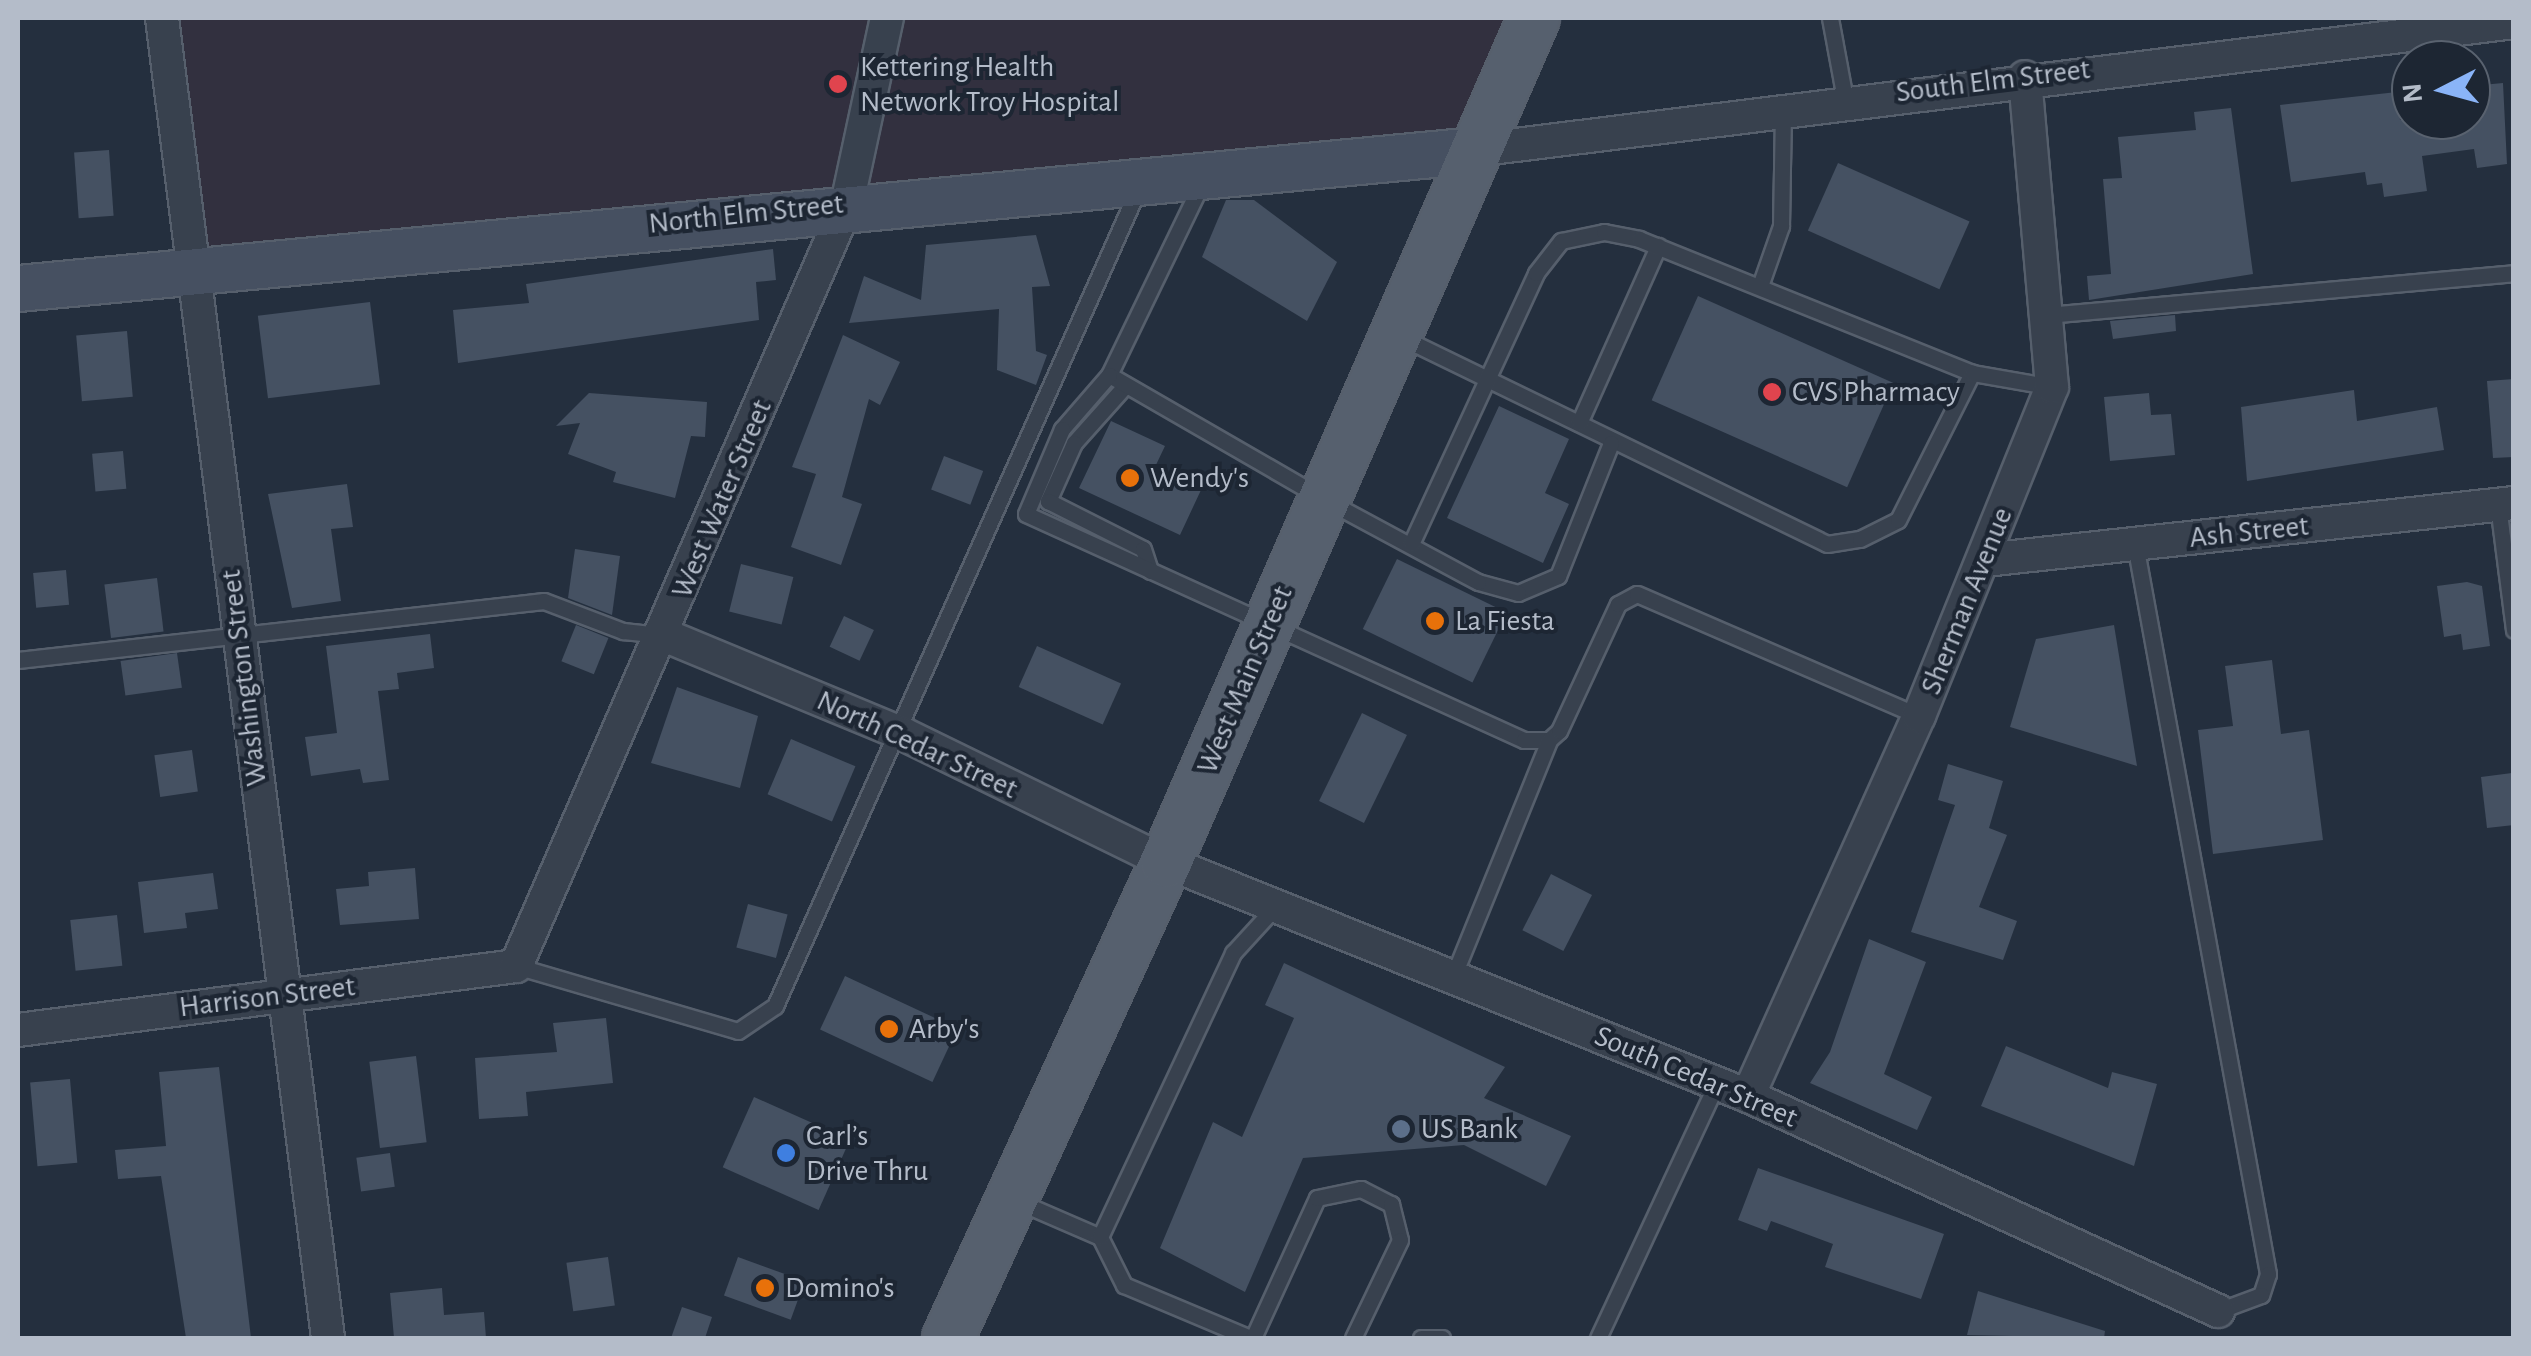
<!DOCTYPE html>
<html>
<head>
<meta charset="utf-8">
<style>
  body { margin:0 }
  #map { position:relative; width:2531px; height:1356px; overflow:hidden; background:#242f3e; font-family:"Alegreya Sans",sans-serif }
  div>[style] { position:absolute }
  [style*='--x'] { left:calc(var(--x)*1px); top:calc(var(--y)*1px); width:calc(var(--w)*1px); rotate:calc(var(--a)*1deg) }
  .medical>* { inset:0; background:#32303f }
  .building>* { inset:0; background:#455162; transform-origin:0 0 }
  .roads { filter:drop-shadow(2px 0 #565f6c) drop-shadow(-2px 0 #565f6c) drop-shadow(0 2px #565f6c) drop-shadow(0 -2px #565f6c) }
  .service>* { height:15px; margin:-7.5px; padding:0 7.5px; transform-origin:7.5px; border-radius:7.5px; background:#38414e }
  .minor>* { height:32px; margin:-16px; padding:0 16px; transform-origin:16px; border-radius:16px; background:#38414e }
  .secondary>* { height:45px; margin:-22.5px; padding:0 22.5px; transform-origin:22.5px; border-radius:22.5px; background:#465061 }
  .primary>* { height:50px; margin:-25px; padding:0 25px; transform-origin:25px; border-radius:25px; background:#56606e }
  .dots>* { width:28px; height:28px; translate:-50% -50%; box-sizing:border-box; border:5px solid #1d2633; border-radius:50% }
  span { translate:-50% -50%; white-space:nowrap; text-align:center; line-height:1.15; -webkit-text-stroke:8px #1d2633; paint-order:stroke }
  .poi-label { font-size:30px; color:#b4bcc9 }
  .left { translate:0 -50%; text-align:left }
  .street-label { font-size:30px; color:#b4bcc9 }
  .frame { position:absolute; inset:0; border:20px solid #b4bcc9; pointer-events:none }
  .north { position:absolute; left:2391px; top:40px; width:100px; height:100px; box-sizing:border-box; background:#1d2633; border:2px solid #59626f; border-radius:50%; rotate:264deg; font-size:28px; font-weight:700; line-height:40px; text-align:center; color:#b4bcc9 }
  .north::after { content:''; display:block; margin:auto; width:35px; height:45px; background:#8ab4f8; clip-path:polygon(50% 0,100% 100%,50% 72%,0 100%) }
</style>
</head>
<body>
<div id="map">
  <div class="medical">
    <i style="clip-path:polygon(162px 18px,1534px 18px,1475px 150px,197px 272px)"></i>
  </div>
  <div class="building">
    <i style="clip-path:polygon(2503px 83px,2507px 164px,2477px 168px,2474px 149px,2422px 156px,2427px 191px,2384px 197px,2382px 183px,2367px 185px,2365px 172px,2291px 182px,2280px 105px,2397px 92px,2400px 120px,2471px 120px,2471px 86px)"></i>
    <i style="clip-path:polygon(2231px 108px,2253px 274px,2089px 300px,2087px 276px,2111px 274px,2103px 179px,2122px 178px,2118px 137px,2196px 130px,2194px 112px)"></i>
    <i style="left:109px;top:150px;width:66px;height:35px;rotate:86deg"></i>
    <i style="left:1838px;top:163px;width:144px;height:74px;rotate:24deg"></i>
    <i style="clip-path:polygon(1226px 200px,1254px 200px,1337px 262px,1307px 321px,1202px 257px)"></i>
    <i style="clip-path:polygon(1036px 235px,1050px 286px,1032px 287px,1036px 351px,1047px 355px,1036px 385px,997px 370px,999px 309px,849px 323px,864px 276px,921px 300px,926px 245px)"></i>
    <i style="clip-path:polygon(773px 249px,776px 280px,756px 282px,759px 320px,458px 363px,453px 310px,529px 303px,526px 284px)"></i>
    <i style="left:1698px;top:296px;width:214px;height:114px;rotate:24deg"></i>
    <i style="left:370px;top:302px;width:83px;height:113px;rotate:83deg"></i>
    <i style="clip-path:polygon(2175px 315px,2176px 331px,2113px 339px,2110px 321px)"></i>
    <i style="left:127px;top:331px;width:66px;height:51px;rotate:85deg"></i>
    <i style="clip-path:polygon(843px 335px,900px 362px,880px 405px,869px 399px,842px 497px,862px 504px,841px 565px,791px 547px,816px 474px,792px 467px)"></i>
    <i style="clip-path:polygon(2514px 379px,2514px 457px,2493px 458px,2487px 381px)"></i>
    <i style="clip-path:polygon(2354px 390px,2357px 421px,2437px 407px,2444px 450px,2247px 481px,2241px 407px)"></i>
    <i style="clip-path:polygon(589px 393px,707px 402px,705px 437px,691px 436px,675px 498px,613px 482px,616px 472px,568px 454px,580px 423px,556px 426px)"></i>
    <i style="clip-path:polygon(2149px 393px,2151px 415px,2171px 414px,2175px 455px,2110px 461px,2104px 397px)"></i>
    <i style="clip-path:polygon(1499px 406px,1569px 439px,1545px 493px,1569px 504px,1543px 563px,1447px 518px)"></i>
    <i style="clip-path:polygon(1111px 421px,1165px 446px,1155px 467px,1201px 490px,1180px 535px,1079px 488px)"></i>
    <i style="left:123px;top:451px;width:38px;height:31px;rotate:85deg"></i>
    <i style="left:944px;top:456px;width:42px;height:36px;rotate:21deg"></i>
    <i style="clip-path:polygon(347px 484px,353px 527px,331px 529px,341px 601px,292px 608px,268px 494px)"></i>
    <i style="clip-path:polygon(575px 549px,620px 556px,612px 615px,568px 598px)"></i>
    <i style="left:1397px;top:559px;width:122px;height:78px;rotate:26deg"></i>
    <i style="left:741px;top:564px;width:54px;height:49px;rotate:14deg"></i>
    <i style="left:66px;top:570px;width:35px;height:33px;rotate:85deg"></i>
    <i style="left:157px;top:578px;width:54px;height:53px;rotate:83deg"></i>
    <i style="clip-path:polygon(2467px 582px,2482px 586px,2490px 646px,2463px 650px,2461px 634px,2444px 637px,2437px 586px)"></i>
    <i style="left:844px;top:616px;width:33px;height:34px;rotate:25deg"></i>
    <i style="left:576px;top:625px;width:35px;height:39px;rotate:22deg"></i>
    <i style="clip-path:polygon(2114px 625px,2137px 766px,2010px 727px,2036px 639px)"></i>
    <i style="clip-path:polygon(430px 634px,434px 668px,397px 673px,399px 689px,378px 691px,389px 780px,363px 783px,360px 769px,311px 776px,305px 737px,337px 733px,326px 646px)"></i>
    <i style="left:1037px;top:646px;width:92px;height:45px;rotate:24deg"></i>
    <i style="left:177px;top:653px;width:35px;height:57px;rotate:82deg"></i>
    <i style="clip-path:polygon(2272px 660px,2281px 734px,2309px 730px,2323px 840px,2213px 854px,2198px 730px,2233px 726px,2225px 666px)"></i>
    <i style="clip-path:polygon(677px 687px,758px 716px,740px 788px,651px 763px)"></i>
    <i style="left:1362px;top:713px;width:50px;height:98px;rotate:26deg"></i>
    <i style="left:791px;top:739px;width:70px;height:60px;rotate:23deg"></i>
    <i style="left:192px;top:750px;width:42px;height:38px;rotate:82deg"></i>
    <i style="clip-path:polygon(1948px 764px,2003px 781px,1989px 828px,2007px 835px,1979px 907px,2017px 921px,2003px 960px,1911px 932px,1955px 805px,1938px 800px)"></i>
    <i style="clip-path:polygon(2512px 773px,2514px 825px,2487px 828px,2481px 777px)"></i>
    <i style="clip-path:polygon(415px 868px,419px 919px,340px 925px,336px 889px,369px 886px,368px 872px)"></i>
    <i style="clip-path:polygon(213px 873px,218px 909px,185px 913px,187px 928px,144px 933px,138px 882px)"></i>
    <i style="left:1551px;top:874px;width:46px;height:63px;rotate:27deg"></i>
    <i style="left:748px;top:904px;width:41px;height:45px;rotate:15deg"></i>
    <i style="left:117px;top:915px;width:51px;height:47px;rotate:84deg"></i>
    <i style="clip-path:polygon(1869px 939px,1926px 962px,1884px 1074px,1932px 1097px,1917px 1130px,1810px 1083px,1830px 1052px)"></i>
    <i style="clip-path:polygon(1284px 963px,1505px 1067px,1484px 1098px,1571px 1136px,1546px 1186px,1464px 1145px,1303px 1158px,1245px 1292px,1160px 1248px,1213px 1122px,1242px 1137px,1294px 1018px,1265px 1005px)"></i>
    <i style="left:845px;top:976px;width:124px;height:59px;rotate:25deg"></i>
    <i style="clip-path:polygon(606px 1018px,613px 1083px,526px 1092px,528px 1116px,479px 1119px,475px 1058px,557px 1052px,553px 1023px)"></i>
    <i style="clip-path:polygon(2006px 1046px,2108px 1088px,2112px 1072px,2157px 1084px,2134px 1166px,1981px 1106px)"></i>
    <i style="left:416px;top:1056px;width:87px;height:47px;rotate:83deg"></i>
    <i style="clip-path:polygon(219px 1067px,251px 1338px,186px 1338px,161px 1176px,118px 1179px,115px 1150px,166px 1146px,159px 1072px)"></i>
    <i style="left:70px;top:1079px;width:84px;height:40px;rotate:85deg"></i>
    <i style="left:754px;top:1097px;width:105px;height:77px;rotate:24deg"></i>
    <i style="left:390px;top:1153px;width:34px;height:34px;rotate:82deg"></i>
    <i style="clip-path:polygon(1758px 1168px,1944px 1234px,1921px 1299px,1825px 1267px,1833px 1244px,1771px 1221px,1767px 1231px,1738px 1220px)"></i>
    <i style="left:608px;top:1257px;width:49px;height:42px;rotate:82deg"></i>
    <i style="left:738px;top:1257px;width:71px;height:41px;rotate:20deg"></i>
    <i style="clip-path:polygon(442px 1288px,444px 1315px,484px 1312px,486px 1338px,394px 1338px,390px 1293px)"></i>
    <i style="clip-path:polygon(1978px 1291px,2105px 1331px,2104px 1338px,1967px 1335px)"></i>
    <i style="clip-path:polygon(682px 1307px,712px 1317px,705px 1338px,671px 1338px)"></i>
  </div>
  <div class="roads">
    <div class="service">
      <i style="--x:1830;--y:18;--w:82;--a:79.5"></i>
      <i style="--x:1760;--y:286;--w:64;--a:-70.7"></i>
      <i style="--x:1781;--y:226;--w:117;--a:-89"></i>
      <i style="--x:2046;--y:315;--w:470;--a:-5.1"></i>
      <i style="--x:1403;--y:338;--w:471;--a:25.9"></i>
      <i style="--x:1827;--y:544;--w:33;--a:-9"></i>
      <i style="--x:1860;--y:539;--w:42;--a:-26.6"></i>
      <i style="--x:1898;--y:520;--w:165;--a:-63.3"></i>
      <i style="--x:1109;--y:375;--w:211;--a:-64.2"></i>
      <i style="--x:1124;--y:387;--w:75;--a:131.8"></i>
      <i style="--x:1074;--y:443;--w:64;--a:114.1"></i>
      <i style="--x:1048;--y:501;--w:106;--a:26.8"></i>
      <i style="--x:1143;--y:549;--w:23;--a:72"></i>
      <i style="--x:1579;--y:423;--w:194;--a:-65.9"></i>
      <i style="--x:1611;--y:443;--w:143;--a:111.7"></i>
      <i style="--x:1558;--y:576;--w:43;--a:157"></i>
      <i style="--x:1518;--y:593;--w:41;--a:-164.6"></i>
      <i style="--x:1478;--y:582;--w:175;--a:-151.7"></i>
      <i style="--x:1324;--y:499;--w:248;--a:-150"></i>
      <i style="--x:1109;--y:375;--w:72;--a:131"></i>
      <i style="--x:1062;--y:429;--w:92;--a:113"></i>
      <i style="--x:1026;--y:514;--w:547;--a:24.41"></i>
      <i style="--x:1524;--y:740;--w:25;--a:0"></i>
      <i style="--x:1549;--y:740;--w:13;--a:-42"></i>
      <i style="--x:1559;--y:731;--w:140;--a:-65.1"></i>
      <i style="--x:1618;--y:604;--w:21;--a:-28"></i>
      <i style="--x:1637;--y:594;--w:307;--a:23.4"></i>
      <i style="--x:2498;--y:505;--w:126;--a:82.7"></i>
      <i style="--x:1411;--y:544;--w:298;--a:-65.2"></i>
      <i style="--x:1536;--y:273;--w:41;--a:-52"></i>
      <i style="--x:1561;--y:241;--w:44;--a:-11.8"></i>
      <i style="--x:1604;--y:232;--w:36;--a:11"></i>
      <i style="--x:1639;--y:239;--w:359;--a:21.9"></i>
      <i style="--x:1972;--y:373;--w:81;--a:9.9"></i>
      <i style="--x:2135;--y:544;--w:742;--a:79.67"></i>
      <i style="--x:2268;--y:1274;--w:22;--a:108"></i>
      <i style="--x:2261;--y:1295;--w:46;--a:159.6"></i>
      <i style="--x:18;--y:660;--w:529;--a:-6.4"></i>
      <i style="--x:544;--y:601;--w:85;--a:20.8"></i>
      <i style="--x:623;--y:631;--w:37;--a:6"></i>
      <i style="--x:516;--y:966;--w:231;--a:16.3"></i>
      <i style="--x:738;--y:1031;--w:45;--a:-34"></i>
      <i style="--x:775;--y:1006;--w:896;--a:-66.04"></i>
      <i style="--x:1453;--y:977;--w:256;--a:-67.9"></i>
      <i style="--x:1017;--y:1201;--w:90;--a:23.4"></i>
      <i style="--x:1100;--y:1237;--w:54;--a:63.4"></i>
      <i style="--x:1124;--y:1285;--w:137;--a:22.8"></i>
      <i style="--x:1100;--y:1237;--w:314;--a:-64.9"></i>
      <i style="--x:1233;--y:953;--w:64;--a:-47.5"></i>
      <i style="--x:1253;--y:1338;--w:154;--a:-65.4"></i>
      <i style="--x:1317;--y:1198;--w:45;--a:-11.6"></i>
      <i style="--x:1361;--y:1189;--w:34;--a:27"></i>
      <i style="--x:1391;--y:1204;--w:37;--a:76"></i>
      <i style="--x:1400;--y:1240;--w:109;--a:115.6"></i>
      <i style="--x:1421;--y:1338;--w:21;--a:0"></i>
      <i style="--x:1598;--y:1338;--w:281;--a:-65"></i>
    </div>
    <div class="minor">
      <i style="--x:162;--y:18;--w:1330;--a:82.83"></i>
      <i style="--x:1475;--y:150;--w:1047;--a:-7.02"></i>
      <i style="--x:1985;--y:560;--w:532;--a:-6.15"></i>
      <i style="--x:664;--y:635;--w:259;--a:22.5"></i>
      <i style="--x:903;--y:734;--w:292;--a:26"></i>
      <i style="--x:1166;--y:862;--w:627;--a:21.9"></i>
      <i style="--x:1748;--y:1096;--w:517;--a:24.58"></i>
      <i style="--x:18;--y:1030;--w:502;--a:-7.32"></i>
      <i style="--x:516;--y:966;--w:831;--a:-66.52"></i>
      <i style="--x:847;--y:204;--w:190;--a:-77.9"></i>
      <i style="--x:1748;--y:1096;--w:417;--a:-65.8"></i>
      <i style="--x:1919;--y:716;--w:355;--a:-68"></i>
      <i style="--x:2052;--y:387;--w:311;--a:-95"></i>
    </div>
    <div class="secondary">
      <i style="--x:18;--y:288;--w:1464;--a:-5.41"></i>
    </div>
    <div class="primary">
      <i style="--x:948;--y:1338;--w:524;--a:-65.39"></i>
      <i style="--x:1166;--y:862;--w:921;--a:-66.44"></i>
    </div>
  </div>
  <div class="dots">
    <i style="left:838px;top:84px;background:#e0444e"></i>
    <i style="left:1772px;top:392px;background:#e0444e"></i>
    <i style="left:1130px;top:478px;background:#e8710a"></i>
    <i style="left:1435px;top:621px;background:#e8710a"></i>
    <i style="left:889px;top:1029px;background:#e8710a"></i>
    <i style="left:1401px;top:1129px;background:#5c6f8a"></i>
    <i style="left:786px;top:1153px;background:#3f7fe0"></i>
    <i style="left:765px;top:1288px;background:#e8710a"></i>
  </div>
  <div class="poi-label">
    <span class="left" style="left:860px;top:84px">Kettering Health<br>Network Troy Hospital</span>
    <span class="left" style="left:1792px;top:392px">CVS Pharmacy</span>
    <span class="left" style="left:1150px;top:478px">Wendy's</span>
    <span class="left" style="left:1455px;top:621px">La Fiesta</span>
    <span class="left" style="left:909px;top:1029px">Arby's</span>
    <span class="left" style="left:1421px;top:1129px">US Bank</span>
    <span class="left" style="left:806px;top:1153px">Carl’s<br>Drive Thru</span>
    <span class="left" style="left:785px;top:1288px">Domino's</span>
  </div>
  <div class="street-label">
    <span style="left:1993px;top:81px;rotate:-7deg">South Elm Street</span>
    <span style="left:746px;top:214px;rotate:-6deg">North Elm Street</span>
    <span style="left:722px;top:499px;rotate:-67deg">West Water Street</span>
    <span style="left:2249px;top:532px;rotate:-6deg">Ash Street</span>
    <span style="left:1967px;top:601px;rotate:-68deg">Sherman Avenue</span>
    <span style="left:244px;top:678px;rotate:-97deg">Washington Street</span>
    <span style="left:1245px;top:680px;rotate:-67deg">West Main Street</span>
    <span style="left:917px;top:745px;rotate:25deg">North Cedar Street</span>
    <span style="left:267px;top:997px;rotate:-7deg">Harrison Street</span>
    <span style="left:1696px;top:1077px;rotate:23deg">South Cedar Street</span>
  </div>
  <div class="frame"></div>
  <div class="north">N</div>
</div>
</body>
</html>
